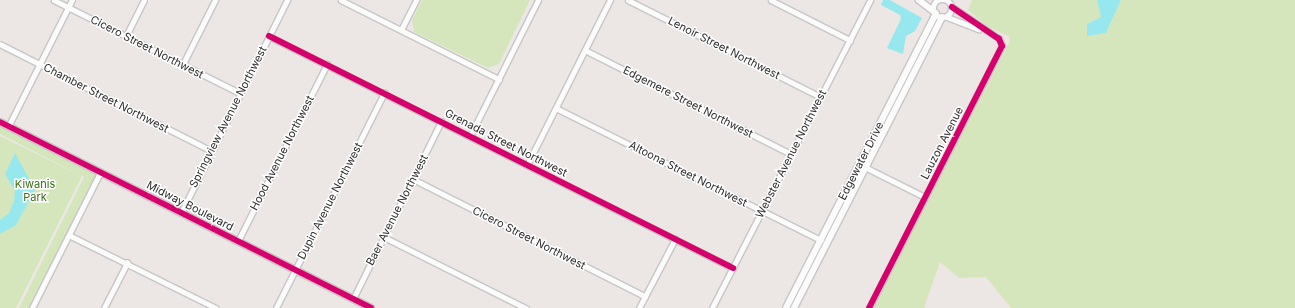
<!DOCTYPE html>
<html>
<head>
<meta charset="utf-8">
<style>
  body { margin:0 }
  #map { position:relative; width:1295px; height:308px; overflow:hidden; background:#ece7e4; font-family:Inter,sans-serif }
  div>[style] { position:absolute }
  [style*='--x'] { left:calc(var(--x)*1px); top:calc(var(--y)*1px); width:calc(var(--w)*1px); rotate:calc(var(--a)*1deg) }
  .green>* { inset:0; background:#d5e6bc }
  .water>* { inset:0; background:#96e8ee }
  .roads { filter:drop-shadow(1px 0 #c7c6c6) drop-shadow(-1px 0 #c7c6c6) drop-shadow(0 1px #c7c6c6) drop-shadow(0 -1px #c7c6c6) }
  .minor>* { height:4.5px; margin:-2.25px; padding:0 2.25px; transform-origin:2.25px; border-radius:2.25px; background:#fcfbfb }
  .tertiary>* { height:5.5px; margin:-2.75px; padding:0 2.75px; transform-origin:2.75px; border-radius:2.75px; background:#fcfbfb }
  .tertiary>.ring { margin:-2.75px; padding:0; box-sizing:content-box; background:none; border:5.5px solid #fcfbfb; border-radius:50% }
  .cycleway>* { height:6px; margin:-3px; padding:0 3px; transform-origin:3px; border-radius:3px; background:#d6006c }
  span { translate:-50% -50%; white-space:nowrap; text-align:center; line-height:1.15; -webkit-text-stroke:3px #fff; paint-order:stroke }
  .street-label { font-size:11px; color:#2d2d2d }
  .park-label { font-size:11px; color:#3b6f19 }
</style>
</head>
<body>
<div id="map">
  <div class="green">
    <i style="clip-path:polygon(422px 0,530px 0,499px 64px,488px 68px,414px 32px,412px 20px)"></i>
    <i style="clip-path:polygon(972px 0,1097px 0,1101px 17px,1087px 24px,1087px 36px,1106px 33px,1121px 0,1295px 0,1295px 308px,1011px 308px,986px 277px,959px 278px,940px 262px,924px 308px,872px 308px,1010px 41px,1009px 36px,988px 27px,968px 10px)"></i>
    <i style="clip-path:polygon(0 125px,97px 174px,29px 308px,19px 308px,84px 177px,0 134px)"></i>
    <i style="clip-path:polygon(0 136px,82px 176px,16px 308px,0 308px)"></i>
  </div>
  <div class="water">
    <i style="clip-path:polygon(883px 0,890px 0,922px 18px,915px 31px,906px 36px,903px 54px,887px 48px,901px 19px,900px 15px,881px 5px)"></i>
    <i style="clip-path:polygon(1097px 0,1121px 0,1106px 33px,1087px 36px,1087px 24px,1101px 17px)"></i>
    <i style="clip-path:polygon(15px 153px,35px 190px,16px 225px,0 234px,0 220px,9px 213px,14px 201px,15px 191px,5px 174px)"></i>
  </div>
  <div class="roads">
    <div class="minor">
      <i style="--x:54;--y:0;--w:208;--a:26.6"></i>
      <i style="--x:341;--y:0;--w:177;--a:26.6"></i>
      <i style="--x:628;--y:0;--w:216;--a:26.7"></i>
      <i style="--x:771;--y:0;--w:89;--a:26.9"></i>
      <i style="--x:947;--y:17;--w:34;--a:21"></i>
      <i style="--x:401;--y:30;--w:34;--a:-63"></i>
      <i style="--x:126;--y:36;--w:40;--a:-63.4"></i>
      <i style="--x:269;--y:36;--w:519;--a:26.57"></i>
      <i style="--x:0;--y:44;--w:237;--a:26.8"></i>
      <i style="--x:585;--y:50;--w:231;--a:26.8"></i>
      <i style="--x:183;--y:64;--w:72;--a:-63.4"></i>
      <i style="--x:556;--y:108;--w:296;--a:26.5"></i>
      <i style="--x:8;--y:127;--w:142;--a:-63.3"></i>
      <i style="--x:470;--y:136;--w:152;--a:-63.4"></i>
      <i style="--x:527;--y:165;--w:185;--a:-63.3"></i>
      <i style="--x:867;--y:168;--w:65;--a:26.6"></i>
      <i style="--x:413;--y:179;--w:260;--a:26.8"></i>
      <i style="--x:181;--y:213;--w:238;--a:-63.5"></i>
      <i style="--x:69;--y:235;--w:164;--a:26.4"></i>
      <i style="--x:384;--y:237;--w:159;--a:26.6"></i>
      <i style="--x:238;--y:241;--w:198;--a:-63.3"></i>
      <i style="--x:353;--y:299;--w:198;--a:-63.6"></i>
      <i style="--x:32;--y:308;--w:151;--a:-63.3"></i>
      <i style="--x:104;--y:308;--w:51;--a:-62.9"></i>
      <i style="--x:276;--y:308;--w:241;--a:-63.3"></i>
      <i style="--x:639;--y:308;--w:78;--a:-62.4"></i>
      <i style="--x:712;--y:308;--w:346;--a:-62.8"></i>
      <i style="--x:869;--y:308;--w:294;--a:-63.1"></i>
      <i style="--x:1002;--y:46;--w:8;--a:-113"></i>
      <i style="--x:999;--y:39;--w:57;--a:-145.8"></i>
    </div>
    <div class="tertiary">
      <i style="--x:919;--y:0;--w:20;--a:37"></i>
      <i class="ring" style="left:934px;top:0;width:12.5px;height:12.5px"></i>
      <i style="--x:0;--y:122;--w:415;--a:26.6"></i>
      <i style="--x:786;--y:308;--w:330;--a:-63"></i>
      <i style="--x:794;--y:308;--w:326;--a:-63"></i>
    </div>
  </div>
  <div class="cycleway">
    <i style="--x:269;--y:36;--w:519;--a:26.57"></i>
    <i style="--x:0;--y:122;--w:415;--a:26.6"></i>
    <i style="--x:869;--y:308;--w:294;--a:-63.1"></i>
    <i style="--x:1002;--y:46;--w:8;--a:-113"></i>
    <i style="--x:999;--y:39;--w:57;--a:-145.8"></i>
  </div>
  <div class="street-label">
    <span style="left:147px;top:47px;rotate:27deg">Cicero Street Northwest</span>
    <span style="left:724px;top:48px;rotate:27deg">Lenoir Street Northwest</span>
    <span style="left:106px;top:98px;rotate:27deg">Chamber Street Northwest</span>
    <span style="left:688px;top:102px;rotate:27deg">Edgemere Street Northwest</span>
    <span style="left:228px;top:117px;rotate:-63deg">Springview Avenue Northwest</span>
    <span style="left:506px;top:143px;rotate:27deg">Grenada Street Northwest</span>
    <span style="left:942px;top:143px;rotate:-63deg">Lauzon Avenue</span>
    <span style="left:282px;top:153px;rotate:-63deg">Hood Avenue Northwest</span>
    <span style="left:791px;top:154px;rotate:-63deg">Webster Avenue Northwest</span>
    <span style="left:861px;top:161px;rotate:-63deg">Edgewater Drive</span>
    <span style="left:688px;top:174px;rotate:27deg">Altoona Street Northwest</span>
    <span style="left:330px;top:201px;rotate:-63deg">Dupin Avenue Northwest</span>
    <span style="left:190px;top:206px;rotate:27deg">Midway Boulevard</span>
    <span style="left:397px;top:210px;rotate:-63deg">Baer Avenue Northwest</span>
    <span style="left:529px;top:238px;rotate:27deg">Cicero Street Northwest</span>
  </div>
  <div class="park-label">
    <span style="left:35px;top:191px">Kiwanis<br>Park</span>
  </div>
</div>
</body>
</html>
